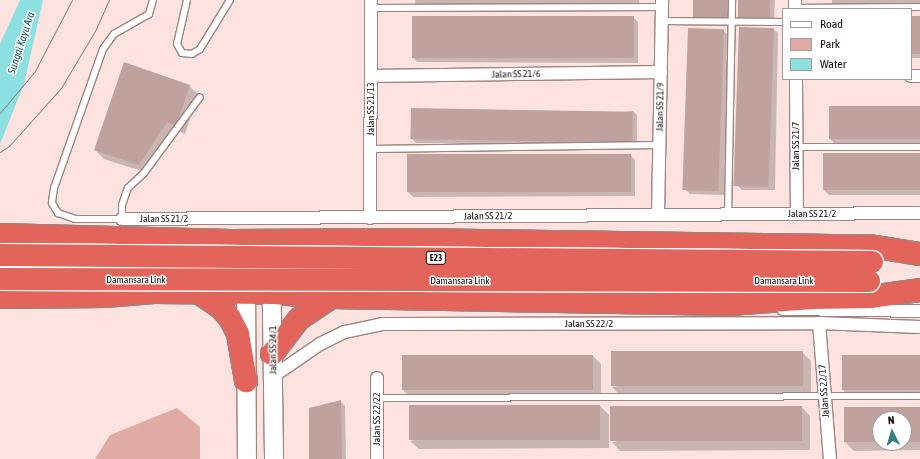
<!DOCTYPE html>
<html>
<head>
<meta charset="utf-8">
<style>
  body { margin:0 }
  #map { position:relative; width:920px; height:459px; overflow:hidden; background:#fce3df; font-family:"Asap Condensed",sans-serif }
  div>[style] { position:absolute }
  [style*='--x'] { left:calc(var(--x)*1px); top:calc(var(--y)*1px); width:calc(var(--w)*1px); rotate:calc(var(--a)*1deg) }
  .green>* { inset:0; background:#e0aba4 }
  .water>* { inset:0; background:#8ce0e1 }
  .shadow>* { inset:0; background:#0003; transform-origin:0 0 }
  .building>* { inset:0; background:#bfa29e; transform-origin:0 0 }
  .roads { filter:drop-shadow(1px 0 #9f837f) drop-shadow(-1px 0 #9f837f) drop-shadow(0 1px #9f837f) drop-shadow(0 -1px #9f837f) }
  .lane>* { height:6px; margin:-3px; padding:0 3px; transform-origin:3px; border-radius:3px; background:#fff }
  .street>* { height:12px; margin:-6px; padding:0 6px; transform-origin:6px; border-radius:6px; background:#fff }
  .secondary>* { height:18px; margin:-9px; padding:0 9px; transform-origin:9px; border-radius:9px; background:#fff }
  .highway>* { height:22px; margin:-11px; padding:0 11px; transform-origin:11px; border-radius:11px; background:#e3645a }
  .tram>* { height:1px; margin:-0.5px; padding:0 0.5px; transform-origin:0.5px; border-radius:0.5px; background:#94817f }
  .bridges { filter:drop-shadow(1px 0 #fff) drop-shadow(-1px 0 #fff) drop-shadow(0 1px #fff) drop-shadow(0 -1px #fff) }
  .highway-bridge>* { height:22px; margin:-11px; padding:0 11px; transform-origin:11px; border-radius:11px; background:#e3645a }
  span { translate:-50% -50%; white-space:nowrap; text-align:center; line-height:1.15; -webkit-text-stroke:3px #fff; paint-order:stroke }
  .shield-label span { padding:1px 3px; background:#fff; border:1px solid; border-radius:3px; -webkit-text-stroke-width:0 }
  .shield-label { font-size:9px; color:#140a09; font-weight:700 }
  .street-label { font-size:10px; color:#140a09 }
  .water-label { font-size:11px; color:#0a5657; font-style:italic }
  .legend { position:absolute; left:782px; top:8px; width:130px; height:72px; box-sizing:border-box; background:#fff; border:1px solid #a19d9d; margin:0; padding:5px 7px; list-style:none; font-size:12px; color:#140a09 }
  .legend li { display:flex; align-items:center; gap:8px; height:20px }
  .legend b { width:20px; border:1px solid #a19d9d }
  .north { position:absolute; left:872px; top:411px; width:40px; height:40px; box-sizing:border-box; background:#fff; border:1px solid #a19d9d; border-radius:50%; rotate:355deg; font-size:11px; font-weight:700; line-height:16px; text-align:center; color:#140a09 }
  .north::after { content:''; display:block; margin:auto; width:14px; height:18px; background:#378081; clip-path:polygon(50% 0,100% 100%,50% 72%,0 100%) }
</style>
</head>
<body>
<div id="map">
  <div class="green">
    <i style="clip-path:polygon(177px 408px,200px 427px,200px 459px,95px 459px,110px 435px)"></i>
  </div>
  <div class="water">
    <i style="clip-path:polygon(20px 0,43px 0,24px 84px,0 144px,0 44px)"></i>
  </div>
  <div class="shadow">
    <i style="left:415px;top:0;width:224px;height:7px"></i>
    <i style="clip-path:polygon(694px 0,733px 0,733px 22px,699px 22px,695px 18px)"></i>
    <i style="clip-path:polygon(739px 0,775px 0,774px 22px,743px 22px,739px 17px)"></i>
    <i style="left:832px;top:0;width:88px;height:6px"></i>
    <i style="left:920px;top:17px;width:41px;height:9px;rotate:90deg"></i>
    <i style="clip-path:polygon(634px 18px,638px 22px,638px 63px,417px 62px,412px 57px)"></i>
    <i style="clip-path:polygon(773px 29px,778px 33px,775px 190px,742px 190px,737px 185px)"></i>
    <i style="clip-path:polygon(723px 30px,728px 35px,724px 195px,690px 194px,686px 190px)"></i>
    <i style="clip-path:polygon(189px 86px,198px 94px,185px 134px,176px 130px,148px 173px,104px 159px,95px 150px)"></i>
    <i style="clip-path:polygon(830px 107px,920px 107px,920px 144px,835px 144px,830px 139px)"></i>
    <i style="clip-path:polygon(633px 111px,637px 115px,637px 146px,416px 143px,412px 139px)"></i>
    <i style="clip-path:polygon(920px 154px,920px 195px,829px 195px,824px 190px)"></i>
    <i style="clip-path:polygon(630px 155px,635px 160px,635px 196px,413px 197px,408px 192px)"></i>
    <i style="clip-path:polygon(802px 352px,811px 361px,811px 395px,621px 396px,612px 387px)"></i>
    <i style="clip-path:polygon(593px 356px,601px 364px,601px 398px,412px 399px,403px 390px)"></i>
    <i style="clip-path:polygon(920px 356px,920px 398px,852px 399px,843px 390px)"></i>
    <i style="clip-path:polygon(340px 401px,345px 406px,346px 459px,310px 459px)"></i>
    <i style="clip-path:polygon(600px 406px,609px 415px,609px 448px,419px 449px,410px 441px)"></i>
    <i style="clip-path:polygon(802px 407px,810px 416px,810px 450px,620px 451px,612px 442px)"></i>
    <i style="clip-path:polygon(evenodd,845px 408px,920px 408px,920px 450px,854px 451px,845px 442px,845px 408px,880px 419px,904px 419px,904px 443px,880px 443px,880px 419px)"></i>
  </div>
  <div class="building">
    <i style="left:693px;top:0;width:36px;height:18px"></i>
    <i style="left:738px;top:0;width:32px;height:18px"></i>
    <i style="left:412px;top:16px;width:222px;height:42px"></i>
    <i style="left:920px;top:16px;width:38px;height:9px;rotate:90deg"></i>
    <i style="left:739px;top:27px;width:35px;height:159px;rotate:2deg"></i>
    <i style="left:688px;top:28px;width:36px;height:162px;rotate:2deg"></i>
    <i style="clip-path:polygon(124px 62px,190px 85px,176px 126px,167px 122px,139px 165px,94px 150px)"></i>
    <i style="left:829px;top:106px;width:91px;height:33px"></i>
    <i style="left:411px;top:108px;width:222px;height:31px;rotate:1deg"></i>
    <i style="left:823px;top:153px;width:97px;height:37px"></i>
    <i style="left:631px;top:154px;width:38px;height:224px;rotate:90deg"></i>
    <i style="left:803px;top:351px;width:35px;height:192px;rotate:90deg"></i>
    <i style="left:593px;top:355px;width:35px;height:191px;rotate:90deg"></i>
    <i style="left:842px;top:355px;width:78px;height:35px"></i>
    <i style="clip-path:polygon(341px 400px,342px 459px,309px 459px,309px 408px)"></i>
    <i style="left:600px;top:405px;width:35px;height:191px;rotate:90deg"></i>
    <i style="left:802px;top:406px;width:35px;height:192px;rotate:90deg"></i>
    <i style="clip-path:polygon(844px 407px,920px 407px,920px 442px,904px 442px,904px 419px,880px 419px,880px 442px,844px 442px)"></i>
  </div>
  <div class="roads">
    <div class="lane">
      <i style="--x:153;--y:0;--w:15;--a:106"></i>
      <i style="--x:149;--y:14;--w:40;--a:150.3"></i>
      <i style="--x:114;--y:34;--w:19;--a:126"></i>
      <i style="--x:103;--y:49;--w:147;--a:109.4"></i>
      <i style="--x:54;--y:188;--w:15;--a:98"></i>
      <i style="--x:52;--y:203;--w:12;--a:59"></i>
      <i style="--x:58;--y:213;--w:18;--a:19"></i>
      <i style="--x:75;--y:219;--w:47;--a:0"></i>
      <i style="--x:122;--y:219;--w:14;--a:-90"></i>
      <i style="--x:122;--y:205;--w:18;--a:-71"></i>
      <i style="--x:128;--y:188;--w:22;--a:-43"></i>
      <i style="--x:144;--y:173;--w:94;--a:-53.6"></i>
      <i style="--x:187;--y:0;--w:45;--a:102.8"></i>
      <i style="--x:177;--y:44;--w:10;--a:61"></i>
      <i style="--x:182;--y:53;--w:10;--a:6"></i>
      <i style="--x:192;--y:54;--w:9;--a:-32"></i>
      <i style="--x:200;--y:49;--w:57;--a:-58.5"></i>
      <i style="--x:371;--y:8;--w:291;--a:-0.2"></i>
      <i style="--x:795;--y:8;--w:125;--a:-0.5"></i>
      <i style="--x:661;--y:21;--w:122;--a:0.5"></i>
      <i style="--x:796;--y:147;--w:124;--a:0"></i>
      <i style="--x:371;--y:149;--w:288;--a:-0.8"></i>
      <i style="--x:728;--y:214;--w:214;--a:-88.9"></i>
      <i style="--x:377;--y:398;--w:543;--a:-0.21"></i>
    </div>
    <div class="street">
      <i style="--x:795;--y:0;--w:9;--a:90"></i>
      <i style="--x:371;--y:76;--w:290;--a:-0.8"></i>
      <i style="--x:911;--y:76;--w:9;--a:0"></i>
      <i style="--x:796;--y:79;--w:135;--a:89.6"></i>
      <i style="--x:658;--y:214;--w:214;--a:-88.9"></i>
      <i style="--x:370;--y:218;--w:218;--a:-89.7"></i>
      <i style="--x:122;--y:219;--w:798;--a:-0.43"></i>
      <i style="--x:783;--y:309;--w:137;--a:0.8"></i>
      <i style="--x:819;--y:323;--w:136;--a:85.4"></i>
      <i style="--x:272;--y:377;--w:58;--a:-34.5"></i>
      <i style="--x:320;--y:344;--w:28;--a:-26"></i>
      <i style="--x:345;--y:332;--w:39;--a:-12"></i>
      <i style="--x:383;--y:324;--w:436;--a:-0.1"></i>
      <i style="--x:819;--y:323;--w:101;--a:2.3"></i>
      <i style="--x:377;--y:459;--w:81;--a:-90"></i>
    </div>
    <div class="secondary">
      <i style="--x:271;--y:243;--w:216;--a:89.2"></i>
      <i style="--x:246;--y:279;--w:180;--a:89.7"></i>
    </div>
    <div class="highway">
      <i style="--x:0;--y:235;--w:231;--a:1.5"></i>
      <i style="--x:231;--y:241;--w:182;--a:-0.3"></i>
      <i style="--x:413;--y:240;--w:457;--a:0.8"></i>
      <i style="--x:870;--y:246;--w:51;--a:9.1"></i>
      <i style="--x:199;--y:293;--w:25;--a:34"></i>
      <i style="--x:220;--y:307;--w:15;--a:48"></i>
      <i style="--x:230;--y:318;--w:18;--a:63"></i>
      <i style="--x:238;--y:334;--w:48;--a:80.3"></i>
      <i style="--x:0;--y:297;--w:105;--a:-0.5"></i>
      <i style="--x:105;--y:296;--w:49;--a:-4.7"></i>
      <i style="--x:154;--y:292;--w:119;--a:0.5"></i>
      <i style="--x:273;--y:293;--w:59;--a:3.9"></i>
      <i style="--x:332;--y:297;--w:398;--a:1"></i>
      <i style="--x:730;--y:304;--w:82;--a:-4.2"></i>
      <i style="--x:812;--y:298;--w:58;--a:-1"></i>
      <i style="--x:870;--y:297;--w:50;--a:-8"></i>
      <i style="--x:272;--y:354;--w:44;--a:-52.4"></i>
      <i style="--x:299;--y:319;--w:40;--a:-34"></i>
    </div>
  </div>
  <div class="tram">
    <i style="--x:0;--y:113;--w:55;--a:-50.2"></i>
    <i style="--x:35;--y:71;--w:80;--a:-62.5"></i>
    <i style="--x:0;--y:152;--w:11;--a:-34"></i>
    <i style="--x:9;--y:146;--w:78;--a:-48.1"></i>
    <i style="--x:61;--y:88;--w:69;--a:-59.3"></i>
    <i style="--x:96;--y:29;--w:32;--a:-66"></i>
  </div>
  <div class="bridges">
    <div class="highway-bridge">
      <i style="--x:0;--y:255;--w:872;--a:0.46"></i>
      <i style="--x:0;--y:279;--w:869;--a:0.13"></i>
    </div>
  </div>
  <div class="shield-label">
    <span style="left:436px;top:258px">E23</span>
  </div>
  <div class="street-label">
    <span style="left:516px;top:74px;rotate:-1deg">Jalan SS 21/6</span>
    <span style="left:660px;top:107px;rotate:-89deg">Jalan SS 21/9</span>
    <span style="left:371px;top:109px;rotate:-90deg">Jalan SS 21/13</span>
    <span style="left:796px;top:146px;rotate:-90deg">Jalan SS 21/7</span>
    <span style="left:812px;top:214px">Jalan SS 21/2</span>
    <span style="left:488px;top:216px;rotate:-1deg">Jalan SS 21/2</span>
    <span style="left:164px;top:219px">Jalan SS 21/2</span>
    <span style="left:136px;top:280px">Damansara Link</span>
    <span style="left:460px;top:281px">Damansara Link</span>
    <span style="left:784px;top:281px">Damansara Link</span>
    <span style="left:589px;top:324px">Jalan SS 22/2</span>
    <span style="left:273px;top:350px;rotate:-90deg">Jalan SS 24/1</span>
    <span style="left:824px;top:391px;rotate:-94deg">Jalan SS 22/17</span>
    <span style="left:377px;top:419px;rotate:-90deg">Jalan SS 22/22</span>
  </div>
  <div class="water-label">
    <span style="left:21px;top:43px;rotate:-72deg">Sungai Kayu Ara</span>
  </div>
  <ul class="legend">
  <li><b style="height:5px;background:#fff"></b>Road</li>
  <li><b style="height:11px;background:#e0aba4"></b>Park</li>
  <li><b style="height:11px;background:#8ce0e1"></b>Water</li>
  </ul>
  <div class="north">N</div>
</div>
</body>
</html>
